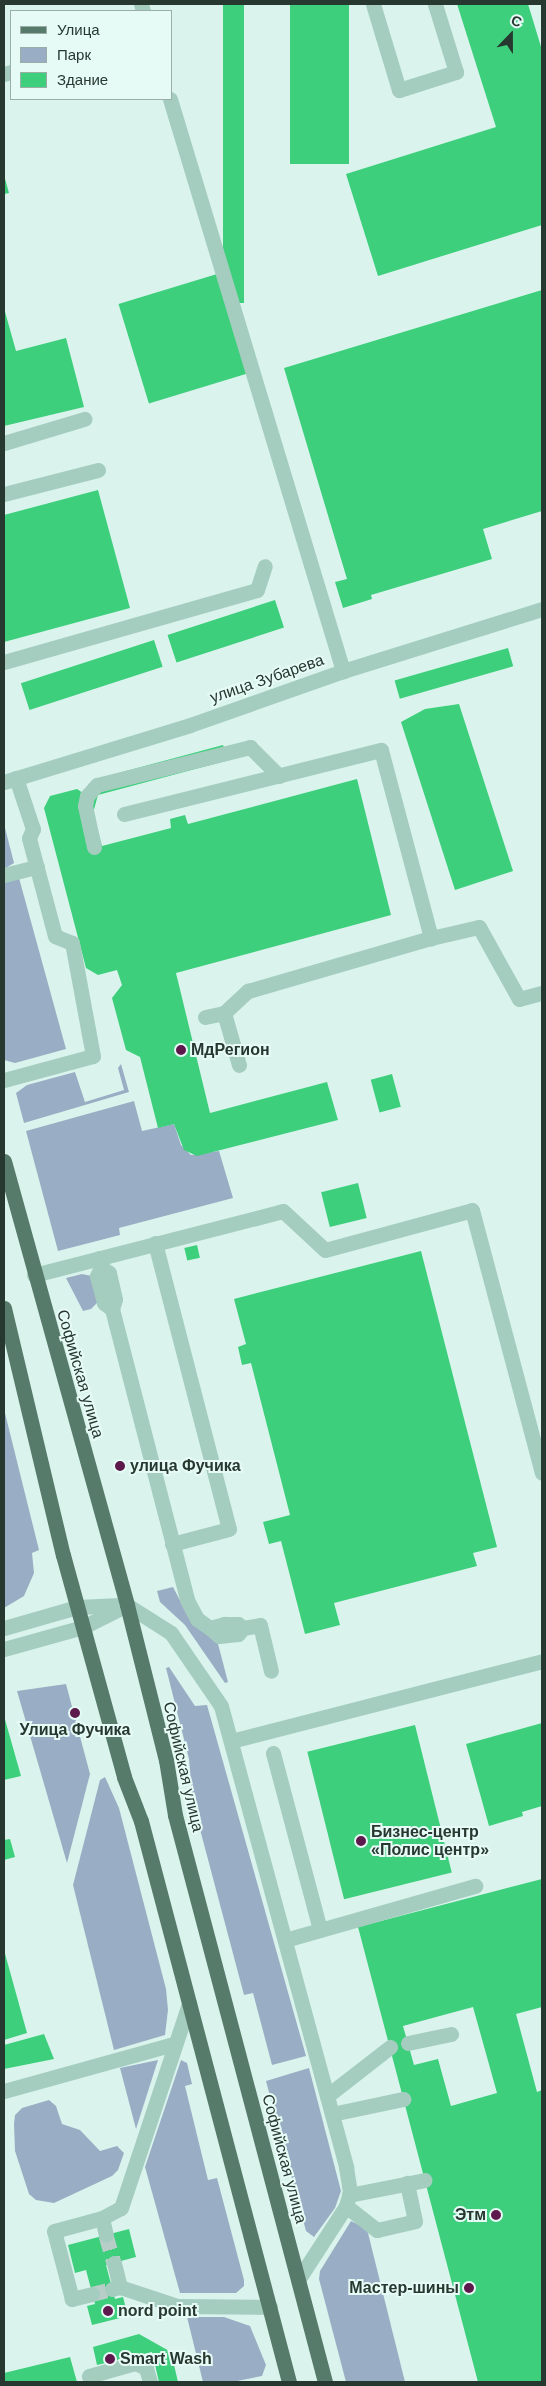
<!DOCTYPE html>
<html>
<head>
<meta charset="utf-8">
<style>
  body { margin:0 }
  #map { position:relative; width:546px; height:2386px; overflow:hidden; background:#daf4ed; font-family:Arial,sans-serif }
  div>[style] { position:absolute }
  [style*='--x'] { left:calc(var(--x)*1px); top:calc(var(--y)*1px); width:calc(var(--w)*1px); rotate:calc(var(--a)*1deg) }
  .green>* { inset:0; background:#99aec4 }
  .building>* { inset:0; background:#3dcf7c; transform-origin:0 0 }
  .minor-tunnel>* { height:15px; margin-top:-7.5px; transform-origin:0; background:repeating-linear-gradient(90deg,#b6cec7 0 15px,transparent 0 23px) }
  .minor>* { height:15px; margin:-7.5px; padding:0 7.5px; transform-origin:7.5px; border-radius:7.5px; background:#a5cdbf }
  .major>* { height:15px; margin:-7.5px; padding:0 7.5px; transform-origin:7.5px; border-radius:7.5px; background:#577b6a }
  .dots>* { width:14px; height:14px; translate:-50% -50%; box-sizing:border-box; border:2px solid #e7fbf6; border-radius:50% }
  span { translate:-50% -50%; white-space:nowrap; text-align:center; line-height:1.15; -webkit-text-stroke:4px #e7fbf6; paint-order:stroke }
  .street-label { font-size:16px; color:#273830 }
  .poi-label { font-size:16px; color:#273830; font-weight:700 }
  .left { translate:0 -50%; text-align:left }
  .right { translate:-100% -50%; text-align:right }
  .frame { position:absolute; inset:0; border:5px solid #273830; pointer-events:none }
  .legend { position:absolute; left:10px; top:10px; width:162px; height:90px; box-sizing:border-box; background:#e7fbf6; border:1px solid #9aada7; margin:0; padding:6px 9px; list-style:none; font-size:15px; color:#273830 }
  .legend li { display:flex; align-items:center; gap:10px; height:25px }
  .legend b { width:25px; border:1px solid #9aada7 }
  .north { position:absolute; left:486px; top:10px; width:50px; height:50px; -webkit-text-stroke:4px #e7fbf6; paint-order:stroke; rotate:22deg; font-size:14px; font-weight:700; line-height:20px; text-align:center; color:#273830 }
  .north::after { content:''; display:block; margin:auto; width:18px; height:22px; background:#273830; clip-path:polygon(50% 0,100% 100%,50% 72%,0 100%) }
</style>
</head>
<body>
<div id="map">
  <div class="green">
    <i style="clip-path:polygon(4px 824px,14px 863px,4px 869px)"></i>
    <i style="clip-path:polygon(19px 878px,66px 1049px,15px 1063px,4px 1060px,4px 882px)"></i>
    <i style="clip-path:polygon(121px 1064px,129px 1092px,24px 1123px,16px 1093px,27px 1085px,75px 1072px,85px 1102px,124px 1090px,118px 1068px)"></i>
    <i style="clip-path:polygon(134px 1101px,142px 1131px,174px 1124px,181px 1145px,191px 1155px,219px 1151px,233px 1198px,119px 1228px,120px 1235px,58px 1251px,26px 1131px)"></i>
    <i style="clip-path:polygon(82px 1274px,92px 1276px,99px 1301px,91px 1309px,83px 1311px,66px 1278px)"></i>
    <i style="clip-path:polygon(4px 1409px,39px 1550px,32px 1553px,34px 1573px,24px 1596px,4px 1608px)"></i>
    <i style="clip-path:polygon(173px 1587px,193px 1625px,217px 1640px,228px 1682px,225px 1683px,185px 1625px,160px 1602px,157px 1591px)"></i>
    <i style="clip-path:polygon(169px 1667px,195px 1706px,207px 1705px,306px 2056px,272px 2065px,253px 1993px,244px 1995px,193px 1803px,189px 1759px,166px 1668px)"></i>
    <i style="clip-path:polygon(66px 1684px,90px 1774px,67px 1863px,17px 1691px)"></i>
    <i style="clip-path:polygon(105px 1777px,119px 1808px,166px 1989px,168px 2010px,165px 2035px,114px 2050px,73px 1885px,100px 1780px)"></i>
    <i style="clip-path:polygon(158px 2060px,136px 2129px,120px 2068px)"></i>
    <i style="clip-path:polygon(181px 2060px,187px 2063px,192px 2084px,185px 2086px,208px 2180px,217px 2178px,244px 2280px,244px 2286px,236px 2293px,180px 2293px,145px 2167px)"></i>
    <i style="clip-path:polygon(309px 2068px,341px 2191px,335px 2208px,314px 2237px,306px 2231px,266px 2081px)"></i>
    <i style="clip-path:polygon(49px 2100px,56px 2106px,62px 2124px,80px 2130px,100px 2151px,117px 2146px,124px 2153px,118px 2170px,112px 2176px,54px 2203px,36px 2200px,29px 2194px,15px 2151px,14px 2124px,15px 2115px,22px 2108px)"></i>
    <i style="clip-path:polygon(351px 2221px,367px 2229px,405px 2382px,346px 2382px,319px 2279px,320px 2271px)"></i>
    <i style="clip-path:polygon(187px 2317px,224px 2317px,250px 2326px,266px 2365px,262px 2376px,232px 2382px,203px 2382px)"></i>
  </div>
  <div class="building">
    <i style="left:223px;top:4px;width:21px;height:299px"></i>
    <i style="left:290px;top:4px;width:59px;height:160px"></i>
    <i style="clip-path:polygon(457px 4px,528px 4px,542px 50px,542px 225px,378px 276px,346px 174px,496px 127px)"></i>
    <i style="clip-path:polygon(4px 175px,9px 193px,4px 194px)"></i>
    <i style="left:217px;top:274px;width:104px;height:103px;rotate:73deg"></i>
    <i style="clip-path:polygon(542px 290px,542px 511px,483px 529px,492px 559px,371px 595px,372px 599px,343px 608px,335px 582px,347px 579px,284px 368px)"></i>
    <i style="clip-path:polygon(4px 308px,16px 351px,66px 338px,84px 407px,4px 426px)"></i>
    <i style="clip-path:polygon(98px 490px,130px 608px,4px 642px,4px 515px)"></i>
    <i style="left:275px;top:600px;width:29px;height:113px;rotate:72deg"></i>
    <i style="left:154px;top:640px;width:28px;height:140px;rotate:72deg"></i>
    <i style="left:508px;top:648px;width:19px;height:118px;rotate:74deg"></i>
    <i style="clip-path:polygon(459px 704px,513px 871px,455px 890px,401px 722px,425px 709px)"></i>
    <i style="clip-path:polygon(223px 745px,229px 760px,98px 795px,93px 813px,102px 846px,171px 828px,170px 819px,185px 815px,188px 824px,357px 779px,391px 915px,176px 973px,210px 1113px,327px 1082px,338px 1120px,197px 1156px,184px 1150px,174px 1124px,158px 1128px,140px 1057px,126px 1050px,112px 998px,122px 985px,117px 970px,98px 975px,86px 968px,44px 808px,50px 796px,77px 789px,83px 793px,100px 778px)"></i>
    <i style="left:392px;top:1074px;width:34px;height:22px;rotate:75deg"></i>
    <i style="left:358px;top:1183px;width:36px;height:38px;rotate:76deg"></i>
    <i style="left:197px;top:1245px;width:13px;height:13px;rotate:77deg"></i>
    <i style="clip-path:polygon(421px 1251px,497px 1547px,473px 1553px,477px 1566px,334px 1603px,340px 1625px,305px 1634px,281px 1541px,269px 1544px,263px 1522px,290px 1515px,251px 1363px,242px 1365px,238px 1347px,246px 1344px,234px 1299px)"></i>
    <i style="clip-path:polygon(4px 1716px,21px 1776px,4px 1780px)"></i>
    <i style="clip-path:polygon(542px 1723px,542px 1806px,522px 1812px,523px 1816px,489px 1826px,466px 1744px)"></i>
    <i style="left:415px;top:1725px;width:152px;height:111px;rotate:76deg"></i>
    <i style="clip-path:polygon(10px 1839px,15px 1857px,4px 1860px,4px 1840px)"></i>
    <i style="clip-path:polygon(evenodd,542px 1879px,542px 2007px,516px 2014px,537px 2092px,542px 2090px,542px 2382px,478px 2382px,358px 1927px,542px 1879px,473px 2007px,497px 2093px,451px 2106px,438px 2059px,414px 2065px,403px 2026px,473px 2007px)"></i>
    <i style="clip-path:polygon(4px 1950px,27px 2033px,4px 2040px)"></i>
    <i style="clip-path:polygon(44px 2034px,54px 2059px,4px 2069px,4px 2045px)"></i>
    <i style="clip-path:polygon(129px 2229px,136px 2257px,106px 2265px,115px 2299px,123px 2297px,128px 2316px,92px 2325px,87px 2306px,95px 2304px,86px 2270px,75px 2273px,68px 2245px)"></i>
    <i style="clip-path:polygon(139px 2334px,171px 2352px,178px 2382px,159px 2382px,152px 2352px,97px 2365px,93px 2347px)"></i>
    <i style="clip-path:polygon(70px 2357px,77px 2382px,4px 2382px,4px 2373px)"></i>
  </div>
  <div class="minor-tunnel">
    <i style="--x:106;--y:2235;--w:29;--a:74"></i>
    <i style="--x:92;--y:2294;--w:21;--a:-14"></i>
  </div>
  <div class="minor">
    <i style="--x:141;--y:4;--w:7;--a:74"></i>
    <i style="--x:373;--y:4;--w:90;--a:73.2"></i>
    <i style="--x:399;--y:90;--w:60;--a:-17.5"></i>
    <i style="--x:456;--y:72;--w:71;--a:-107.2"></i>
    <i style="--x:4;--y:74;--w:7;--a:-16"></i>
    <i style="--x:170;--y:99;--w:598;--a:73.17"></i>
    <i style="--x:4;--y:443;--w:84;--a:-16.7"></i>
    <i style="--x:4;--y:494;--w:97;--a:-14.3"></i>
    <i style="--x:4;--y:662;--w:263;--a:-15.9"></i>
    <i style="--x:257;--y:590;--w:25;--a:-72"></i>
    <i style="--x:4;--y:782;--w:195;--a:-17"></i>
    <i style="--x:190;--y:725;--w:162;--a:-19.4"></i>
    <i style="--x:343;--y:671;--w:208;--a:-17.3"></i>
    <i style="--x:124;--y:814;--w:265;--a:-14"></i>
    <i style="--x:381;--y:750;--w:195;--a:75.1"></i>
    <i style="--x:431;--y:938;--w:49;--a:-12.9"></i>
    <i style="--x:479;--y:927;--w:82;--a:60.9"></i>
    <i style="--x:519;--y:999;--w:24;--a:-15"></i>
    <i style="--x:94;--y:847;--w:42;--a:-102.4"></i>
    <i style="--x:85;--y:806;--w:10;--a:-79"></i>
    <i style="--x:87;--y:796;--w:15;--a:-48"></i>
    <i style="--x:97;--y:785;--w:158;--a:-13.9"></i>
    <i style="--x:250;--y:747;--w:41;--a:45"></i>
    <i style="--x:4;--y:875;--w:34;--a:-14"></i>
    <i style="--x:224;--y:1013;--w:33;--a:-43"></i>
    <i style="--x:248;--y:991;--w:191;--a:-16.2"></i>
    <i style="--x:205;--y:1017;--w:19;--a:-12"></i>
    <i style="--x:224;--y:1013;--w:54;--a:73.9"></i>
    <i style="--x:4;--y:1080;--w:92;--a:-15.1"></i>
    <i style="--x:93;--y:1056;--w:115;--a:-100.5"></i>
    <i style="--x:72;--y:943;--w:18;--a:-158"></i>
    <i style="--x:55;--y:936;--w:101;--a:-104.9"></i>
    <i style="--x:29;--y:838;--w:10;--a:-66"></i>
    <i style="--x:33;--y:829;--w:54;--a:-108.4"></i>
    <i style="--x:155;--y:1243;--w:295;--a:75.5"></i>
    <i style="--x:229;--y:1529;--w:59;--a:165.3"></i>
    <i style="--x:99;--y:1258;--w:9;--a:77"></i>
    <i style="--x:101;--y:1267;--w:10;--a:114"></i>
    <i style="--x:97;--y:1276;--w:28;--a:75"></i>
    <i style="--x:104;--y:1303;--w:10;--a:37"></i>
    <i style="--x:112;--y:1309;--w:10;--a:-73"></i>
    <i style="--x:115;--y:1299;--w:27;--a:-103"></i>
    <i style="--x:109;--y:1273;--w:10;--a:-143"></i>
    <i style="--x:34;--y:1275;--w:257;--a:-14.4"></i>
    <i style="--x:283;--y:1211;--w:57;--a:42.9"></i>
    <i style="--x:325;--y:1250;--w:152;--a:-15.2"></i>
    <i style="--x:472;--y:1210;--w:272;--a:75.1"></i>
    <i style="--x:112;--y:1309;--w:301;--a:75.5"></i>
    <i style="--x:187;--y:1600;--w:21;--a:62"></i>
    <i style="--x:197;--y:1619;--w:16;--a:35"></i>
    <i style="--x:127;--y:1605;--w:52;--a:32.5"></i>
    <i style="--x:171;--y:1633;--w:88;--a:55.6"></i>
    <i style="--x:221;--y:1706;--w:478;--a:74.8"></i>
    <i style="--x:346;--y:2167;--w:25;--a:81"></i>
    <i style="--x:350;--y:2192;--w:15;--a:106"></i>
    <i style="--x:346;--y:2206;--w:88;--a:123"></i>
    <i style="--x:224;--y:1624;--w:14;--a:0"></i>
    <i style="--x:238;--y:1624;--w:6;--a:39"></i>
    <i style="--x:243;--y:1628;--w:8;--a:130"></i>
    <i style="--x:238;--y:1634;--w:19;--a:174"></i>
    <i style="--x:219;--y:1636;--w:12;--a:-138"></i>
    <i style="--x:210;--y:1628;--w:15;--a:-16"></i>
    <i style="--x:4;--y:1628;--w:76;--a:-16"></i>
    <i style="--x:77;--y:1607;--w:43;--a:-2.7"></i>
    <i style="--x:243;--y:1628;--w:17;--a:-10"></i>
    <i style="--x:260;--y:1625;--w:47;--a:76.6"></i>
    <i style="--x:4;--y:1649;--w:82;--a:-15.6"></i>
    <i style="--x:83;--y:1627;--w:49;--a:-26.6"></i>
    <i style="--x:231;--y:1741;--w:321;--a:-14.4"></i>
    <i style="--x:273;--y:1753;--w:183;--a:75.1"></i>
    <i style="--x:285;--y:1940;--w:198;--a:-15.9"></i>
    <i style="--x:408;--y:2043;--w:44;--a:-11.8"></i>
    <i style="--x:4;--y:2091;--w:176;--a:-15.5"></i>
    <i style="--x:327;--y:2096;--w:80;--a:-37.9"></i>
    <i style="--x:332;--y:2114;--w:73;--a:-11.9"></i>
    <i style="--x:349;--y:2195;--w:77;--a:-11.2"></i>
    <i style="--x:346;--y:2206;--w:39;--a:38"></i>
    <i style="--x:377;--y:2230;--w:39;--a:-13"></i>
    <i style="--x:415;--y:2221;--w:39;--a:-102"></i>
    <i style="--x:102;--y:2218;--w:17;--a:77"></i>
    <i style="--x:114;--y:2263;--w:25;--a:76"></i>
    <i style="--x:112;--y:2289;--w:8;--a:-14"></i>
    <i style="--x:120;--y:2287;--w:60;--a:18.4"></i>
    <i style="--x:177;--y:2306;--w:93;--a:0.6"></i>
    <i style="--x:92;--y:2294;--w:21;--a:166"></i>
    <i style="--x:72;--y:2299;--w:70;--a:-104.8"></i>
    <i style="--x:54;--y:2231;--w:50;--a:-15.2"></i>
    <i style="--x:102;--y:2218;--w:21;--a:-28"></i>
    <i style="--x:121;--y:2208;--w:216;--a:-71.6"></i>
    <i style="--x:91;--y:2382;--w:6;--a:-108"></i>
    <i style="--x:89;--y:2376;--w:48;--a:-15.8"></i>
    <i style="--x:135;--y:2363;--w:12;--a:24"></i>
    <i style="--x:146;--y:2368;--w:15;--a:74"></i>
  </div>
  <div class="major">
    <i style="--x:4;--y:1161;--w:461;--a:74.5"></i>
    <i style="--x:127;--y:1605;--w:160;--a:75.9"></i>
    <i style="--x:166;--y:1760;--w:56;--a:80.7"></i>
    <i style="--x:175;--y:1815;--w:587;--a:75.18"></i>
    <i style="--x:4;--y:1308;--w:254;--a:76.6"></i>
    <i style="--x:63;--y:1555;--w:230;--a:74.6"></i>
    <i style="--x:124;--y:1777;--w:47;--a:68.9"></i>
    <i style="--x:141;--y:1821;--w:580;--a:75.22"></i>
  </div>
  <div class="dots">
    <i style="left:181px;top:1050px;background:#5d194c"></i>
    <i style="left:120px;top:1466px;background:#5d194c"></i>
    <i style="left:75px;top:1713px;background:#5d194c"></i>
    <i style="left:361px;top:1841px;background:#5d194c"></i>
    <i style="left:496px;top:2215px;background:#5d194c"></i>
    <i style="left:469px;top:2288px;background:#5d194c"></i>
    <i style="left:108px;top:2311px;background:#5d194c"></i>
    <i style="left:110px;top:2359px;background:#5d194c"></i>
  </div>
  <div class="street-label">
    <span style="left:267px;top:679px;rotate:-19deg">улица Зубарева</span>
    <span style="left:80px;top:1374px;rotate:74deg">Софийская улица</span>
    <span style="left:183px;top:1767px;rotate:77deg">Софийская улица</span>
    <span style="left:284px;top:2159px;rotate:75deg">Софийская улица</span>
  </div>
  <div class="poi-label">
    <span class="left" style="left:191px;top:1050px">МдРегион</span>
    <span class="left" style="left:130px;top:1466px">улица Фучика</span>
    <span style="left:75px;top:1730px">Улица Фучика</span>
    <span class="left" style="left:371px;top:1841px">Бизнес-центр<br>«Полис центр»</span>
    <span class="right" style="left:486px;top:2215px">Этм</span>
    <span class="right" style="left:459px;top:2288px">Мастер-шины</span>
    <span class="left" style="left:118px;top:2311px">nord point</span>
    <span class="left" style="left:120px;top:2359px">Smart Wash</span>
  </div>
  <div class="frame"></div>
  <ul class="legend">
  <li><b style="height:6px;background:#577b6a"></b>Улица</li>
  <li><b style="height:14px;background:#99aec4"></b>Парк</li>
  <li><b style="height:14px;background:#3dcf7c"></b>Здание</li>
  </ul>
  <div class="north">С</div>
</div>
</body>
</html>
